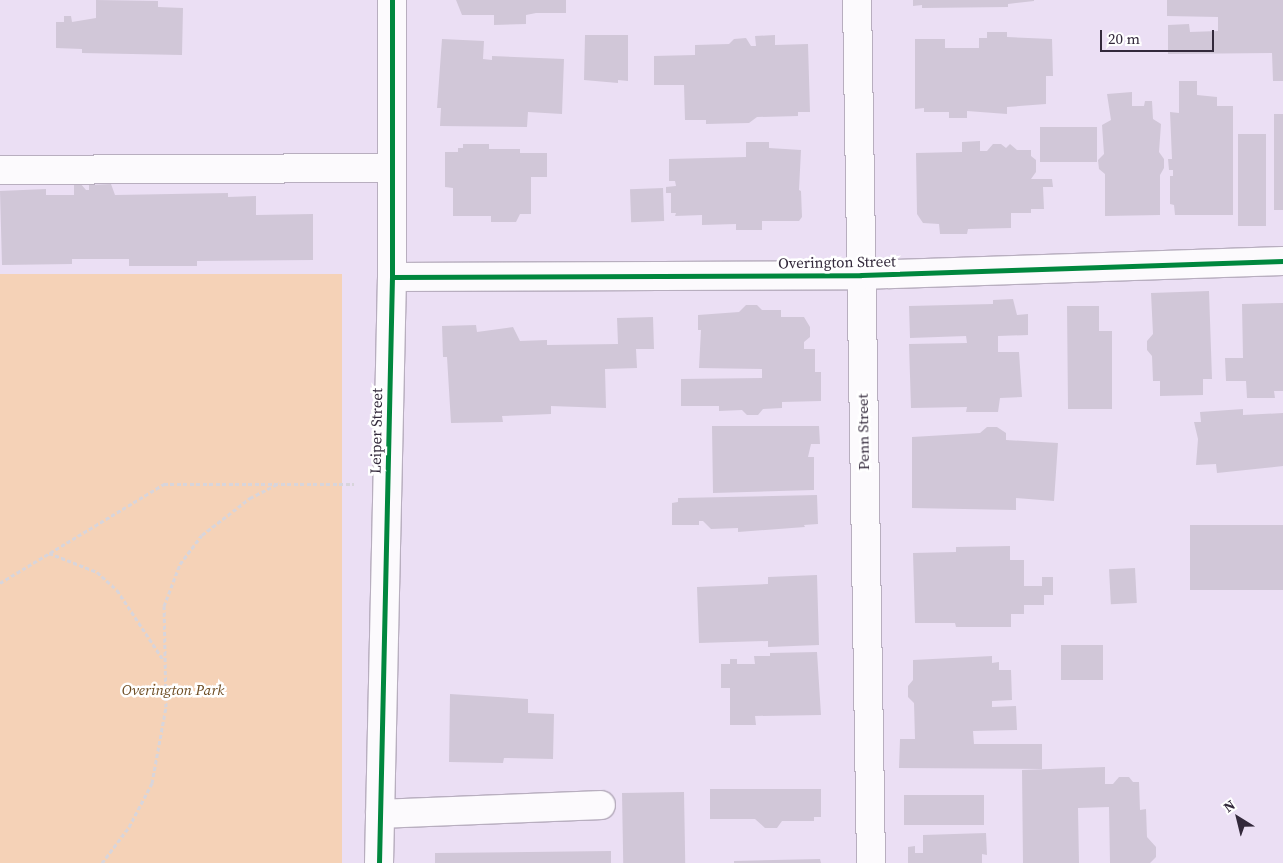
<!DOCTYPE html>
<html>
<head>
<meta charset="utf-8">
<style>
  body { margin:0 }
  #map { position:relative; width:1283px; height:863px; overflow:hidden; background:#ebdff4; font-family:"Source Serif 4",serif }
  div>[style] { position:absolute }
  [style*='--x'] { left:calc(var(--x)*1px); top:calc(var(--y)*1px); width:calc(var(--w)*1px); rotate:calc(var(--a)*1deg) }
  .green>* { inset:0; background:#f5d2b7; transform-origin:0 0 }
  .building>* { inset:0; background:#d1c7d8; transform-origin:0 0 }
  .path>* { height:3px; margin-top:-1.5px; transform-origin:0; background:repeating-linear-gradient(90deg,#d8d5db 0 4px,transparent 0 6.5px) }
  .roads { filter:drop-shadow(1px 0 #b8aebf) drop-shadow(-1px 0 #b8aebf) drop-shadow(0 1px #b8aebf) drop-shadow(0 -1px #b8aebf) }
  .minor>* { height:28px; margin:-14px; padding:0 14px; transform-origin:14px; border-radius:14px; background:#fcfafd }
  .cycleway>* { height:5px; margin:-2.5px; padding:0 2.5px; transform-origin:2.5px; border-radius:2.5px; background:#00873e }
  span { translate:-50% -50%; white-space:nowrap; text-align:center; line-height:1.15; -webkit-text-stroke:5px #fff; paint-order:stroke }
  .street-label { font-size:15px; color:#33293b }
  .park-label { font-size:15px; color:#6d4c22; font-style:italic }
  .north { position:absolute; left:1213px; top:793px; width:50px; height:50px; -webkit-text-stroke:4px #fff; paint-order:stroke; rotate:324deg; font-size:14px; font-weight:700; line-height:20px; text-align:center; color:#33293b }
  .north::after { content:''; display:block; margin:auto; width:18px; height:22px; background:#33293b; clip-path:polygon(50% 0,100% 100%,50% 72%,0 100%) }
  .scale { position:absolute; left:1100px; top:30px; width:114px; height:22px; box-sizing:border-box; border:2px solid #33293b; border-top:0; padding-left:6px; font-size:15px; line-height:18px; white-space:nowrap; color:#33293b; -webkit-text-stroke:4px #fff; paint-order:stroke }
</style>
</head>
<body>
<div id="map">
  <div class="green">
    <i style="left:342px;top:274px;width:589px;height:342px;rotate:90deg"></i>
  </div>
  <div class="building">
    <i style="clip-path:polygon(96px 0,158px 1px,158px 7px,183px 8px,182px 55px,82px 53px,82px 49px,56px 48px,56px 22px,64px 22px,64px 16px,71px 16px,72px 22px,96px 18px)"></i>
    <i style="clip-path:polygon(456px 0,566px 0,566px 13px,536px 13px,526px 15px,526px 24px,494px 25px,494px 15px,462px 15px)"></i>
    <i style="clip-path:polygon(913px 0,1034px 0,1034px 1px,1008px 4px,1008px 7px,922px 8px,922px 5px,913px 6px)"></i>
    <i style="clip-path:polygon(1167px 0,1283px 0,1283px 81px,1273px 81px,1272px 53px,1168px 54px,1168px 25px,1189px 24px,1190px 32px,1218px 31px,1218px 17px,1167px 16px)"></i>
    <i style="clip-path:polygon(987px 32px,1007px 32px,1007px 37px,1052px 39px,1053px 76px,1046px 76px,1046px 104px,1007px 107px,1007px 114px,967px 111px,967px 118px,949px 118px,949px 112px,924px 112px,924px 108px,915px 109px,915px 39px,945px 39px,945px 48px,979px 48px,979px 38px,987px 38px)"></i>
    <i style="clip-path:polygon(585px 35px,628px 35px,628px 81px,618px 80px,618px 83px,584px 80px)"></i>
    <i style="clip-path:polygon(775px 35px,775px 45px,808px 44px,810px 112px,798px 112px,798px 116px,757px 117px,749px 123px,706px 124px,706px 120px,685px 120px,684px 85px,654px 85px,654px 56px,695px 55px,695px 45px,729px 44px,734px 39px,746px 38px,751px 46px,756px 46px,755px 36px)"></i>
    <i style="clip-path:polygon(442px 39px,484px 41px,483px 59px,492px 60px,492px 56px,564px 59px,562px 114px,528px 112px,527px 127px,440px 126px,441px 108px,437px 108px)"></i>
    <i style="clip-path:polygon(1179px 81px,1197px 81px,1197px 95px,1217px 97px,1217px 106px,1233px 106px,1233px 215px,1175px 215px,1174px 205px,1170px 204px,1170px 176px,1173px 176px,1173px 170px,1169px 170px,1168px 159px,1172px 159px,1170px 112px,1179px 113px)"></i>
    <i style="clip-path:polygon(1132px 92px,1132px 106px,1144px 106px,1145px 101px,1152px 101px,1153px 119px,1161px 124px,1159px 152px,1164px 159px,1164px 168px,1160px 175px,1160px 215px,1105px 216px,1105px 174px,1099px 169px,1098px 160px,1104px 154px,1102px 125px,1111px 120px,1107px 94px)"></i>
    <i style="left:1274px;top:114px;width:9px;height:96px"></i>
    <i style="left:1040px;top:127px;width:57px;height:35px"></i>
    <i style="left:1238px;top:134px;width:28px;height:92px"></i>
    <i style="clip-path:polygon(980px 141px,980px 151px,987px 151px,993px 144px,1001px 144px,1006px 148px,1010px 144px,1017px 150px,1031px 150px,1031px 156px,1036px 160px,1036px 172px,1031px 179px,1052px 179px,1053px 187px,1043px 187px,1044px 209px,1031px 209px,1031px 213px,1011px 213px,1011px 228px,968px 229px,967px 234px,940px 234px,939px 224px,923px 223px,917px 214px,916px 153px,962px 152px,962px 142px)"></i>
    <i style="clip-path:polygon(746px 142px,769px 142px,769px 148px,801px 150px,799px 190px,801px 191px,802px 217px,799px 221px,762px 221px,762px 230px,736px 230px,736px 224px,702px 225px,702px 215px,675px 216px,676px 213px,671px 213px,671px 193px,666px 193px,666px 187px,676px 186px,675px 181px,669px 181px,669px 159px,746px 157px)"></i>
    <i style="clip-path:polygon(463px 144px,489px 144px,489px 149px,520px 149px,520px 153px,547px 153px,547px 177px,531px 177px,531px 214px,520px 214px,516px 222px,491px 222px,491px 216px,453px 216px,453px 188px,445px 187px,445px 152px,458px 152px,458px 148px,463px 148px)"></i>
    <i style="clip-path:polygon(74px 176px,86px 190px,89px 190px,89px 185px,111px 184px,115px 195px,228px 193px,228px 197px,256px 196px,256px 215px,313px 214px,313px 260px,197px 261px,197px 266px,129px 266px,129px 259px,72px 259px,72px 264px,2px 265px,0 191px,46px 189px,46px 195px,74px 195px)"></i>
    <i style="left:663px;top:188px;width:33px;height:33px;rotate:88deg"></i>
    <i style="clip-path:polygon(1209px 291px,1212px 379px,1203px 379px,1203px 395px,1160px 396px,1160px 381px,1153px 381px,1152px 356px,1147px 350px,1147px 341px,1153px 334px,1151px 293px)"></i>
    <i style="clip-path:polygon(1013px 299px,1017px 315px,1028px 314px,1028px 335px,998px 336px,998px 352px,1019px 352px,1022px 397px,1000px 398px,998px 412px,966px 412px,967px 407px,911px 408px,909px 344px,967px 343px,966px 336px,910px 338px,909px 306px,993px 304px,993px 300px)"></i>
    <i style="clip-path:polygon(1283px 303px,1283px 391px,1274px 391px,1275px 398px,1247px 398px,1246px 381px,1226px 381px,1225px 358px,1243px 358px,1242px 304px)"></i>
    <i style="clip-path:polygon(746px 305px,757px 305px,762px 310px,781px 310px,781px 317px,804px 317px,810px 327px,810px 337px,804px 342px,804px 349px,815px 349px,815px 372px,821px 372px,821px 401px,782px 402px,782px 408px,763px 409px,758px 415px,747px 415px,742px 410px,719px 411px,719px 406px,681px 406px,681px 379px,762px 378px,762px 369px,699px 368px,701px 330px,698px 330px,698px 315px,739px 312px)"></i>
    <i style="clip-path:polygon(1067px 306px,1099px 306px,1099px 331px,1112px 331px,1112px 409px,1068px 409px)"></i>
    <i style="clip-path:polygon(653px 317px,654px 349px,636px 349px,637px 368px,605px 369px,606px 408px,551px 406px,551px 414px,502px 416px,503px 422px,451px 423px,447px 357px,443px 357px,442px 326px,476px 325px,477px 332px,513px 327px,520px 341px,547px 340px,547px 345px,618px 344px,617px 318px)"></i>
    <i style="clip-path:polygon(1243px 409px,1243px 415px,1283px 413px,1283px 466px,1217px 473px,1216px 464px,1196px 465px,1198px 439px,1194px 422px,1201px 422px,1200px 412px)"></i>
    <i style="clip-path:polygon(712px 426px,819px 426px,820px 444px,811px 444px,808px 457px,814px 457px,814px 490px,713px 493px)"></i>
    <i style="clip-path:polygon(987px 427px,997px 427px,1006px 433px,1006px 440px,1058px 443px,1054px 501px,1016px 498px,1016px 510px,912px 508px,912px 437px,980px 433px)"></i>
    <i style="clip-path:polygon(817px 495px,818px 524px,804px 525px,805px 527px,738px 532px,738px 528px,711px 529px,703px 521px,699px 521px,699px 525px,672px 525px,672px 503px,678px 502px,678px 498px)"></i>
    <i style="left:1283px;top:525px;width:65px;height:93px;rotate:90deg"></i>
    <i style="clip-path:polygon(1010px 546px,1010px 560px,1024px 560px,1024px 586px,1042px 586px,1042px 577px,1053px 577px,1053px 595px,1044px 595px,1044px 605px,1024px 605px,1024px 614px,1011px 614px,1011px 627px,956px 627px,955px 623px,915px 623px,913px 553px,956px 552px,956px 547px)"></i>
    <i style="left:1135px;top:568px;width:35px;height:26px;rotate:87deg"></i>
    <i style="clip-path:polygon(817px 575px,819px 645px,768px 647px,768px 641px,699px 643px,697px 587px,768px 584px,768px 577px)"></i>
    <i style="left:1103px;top:645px;width:35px;height:42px;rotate:90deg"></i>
    <i style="clip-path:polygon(817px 652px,821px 715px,755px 716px,756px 725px,730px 725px,730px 688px,721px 688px,721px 664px,730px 664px,730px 659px,737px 659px,737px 664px,755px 664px,754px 656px,770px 656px,770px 653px)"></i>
    <i style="clip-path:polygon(992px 656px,992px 663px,999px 662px,999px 670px,1011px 670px,1012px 700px,992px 701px,992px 707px,1016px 706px,1017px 730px,973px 731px,974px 744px,1042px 744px,1042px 769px,899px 768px,900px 739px,915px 739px,914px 703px,908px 697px,908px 686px,913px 680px,913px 660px)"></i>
    <i style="clip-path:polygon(450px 694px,528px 699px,528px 713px,554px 714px,553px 759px,504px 758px,503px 763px,449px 762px)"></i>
    <i style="clip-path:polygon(1105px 767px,1105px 784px,1113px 784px,1119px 777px,1129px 777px,1133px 782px,1139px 782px,1140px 810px,1146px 809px,1147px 837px,1156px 847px,1156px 857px,1150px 863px,1110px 863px,1109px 807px,1078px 808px,1079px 863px,1023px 863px,1022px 770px)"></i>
    <i style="clip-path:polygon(710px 789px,821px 789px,821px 817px,814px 817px,814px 821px,782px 821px,777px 828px,765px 828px,755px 819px,710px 819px)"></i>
    <i style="left:684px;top:792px;width:71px;height:62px;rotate:89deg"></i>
    <i style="left:904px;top:795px;width:80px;height:30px"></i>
    <i style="clip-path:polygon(986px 833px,987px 855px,982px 854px,982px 863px,908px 863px,908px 847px,915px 846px,915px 853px,923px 853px,923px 835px)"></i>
    <i style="clip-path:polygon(611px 851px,611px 863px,435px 863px,435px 853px)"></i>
    <i style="clip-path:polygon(820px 859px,821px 863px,734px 863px,734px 861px)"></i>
  </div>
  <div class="path">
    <i style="--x:49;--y:553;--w:52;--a:21.6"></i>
    <i style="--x:97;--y:572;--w:27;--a:42"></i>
    <i style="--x:117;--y:590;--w:82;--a:56.5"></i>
    <i style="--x:0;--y:583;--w:192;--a:-31.1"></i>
    <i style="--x:164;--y:484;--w:190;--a:0"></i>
    <i style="--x:102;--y:863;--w:45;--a:-53.1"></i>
    <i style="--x:129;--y:827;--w:50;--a:-62.4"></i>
    <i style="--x:152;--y:783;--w:77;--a:-79.6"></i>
    <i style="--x:166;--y:707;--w:101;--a:-91.1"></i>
    <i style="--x:164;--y:606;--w:45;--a:-69.1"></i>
    <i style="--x:180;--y:564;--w:36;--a:-53"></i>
    <i style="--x:202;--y:535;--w:61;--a:-37.6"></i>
    <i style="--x:250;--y:498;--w:33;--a:-27"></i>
  </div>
  <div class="roads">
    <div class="minor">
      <i style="--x:857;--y:0;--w:863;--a:89.07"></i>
      <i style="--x:0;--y:170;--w:392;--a:-0.3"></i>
      <i style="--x:392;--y:277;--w:469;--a:-0.2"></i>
      <i style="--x:861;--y:275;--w:422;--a:-1.9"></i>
      <i style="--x:380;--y:814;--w:221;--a:-2.3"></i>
      <i style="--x:379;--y:863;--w:586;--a:-88.73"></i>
      <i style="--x:392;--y:277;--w:277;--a:-90"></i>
    </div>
  </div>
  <div class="cycleway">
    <i style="--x:392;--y:277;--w:469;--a:-0.2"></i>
    <i style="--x:861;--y:275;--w:422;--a:-1.9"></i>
    <i style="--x:379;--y:863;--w:586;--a:-88.73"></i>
    <i style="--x:392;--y:277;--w:277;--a:-90"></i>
  </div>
  <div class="street-label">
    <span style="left:837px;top:262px;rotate:-1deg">Overington Street</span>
    <span style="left:376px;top:431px;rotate:-89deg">Leiper Street</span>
    <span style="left:863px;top:432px;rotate:-91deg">Penn Street</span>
  </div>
  <div class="park-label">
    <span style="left:173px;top:690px">Overington Park</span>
  </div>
  <div class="north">N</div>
  <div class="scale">20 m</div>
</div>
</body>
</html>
